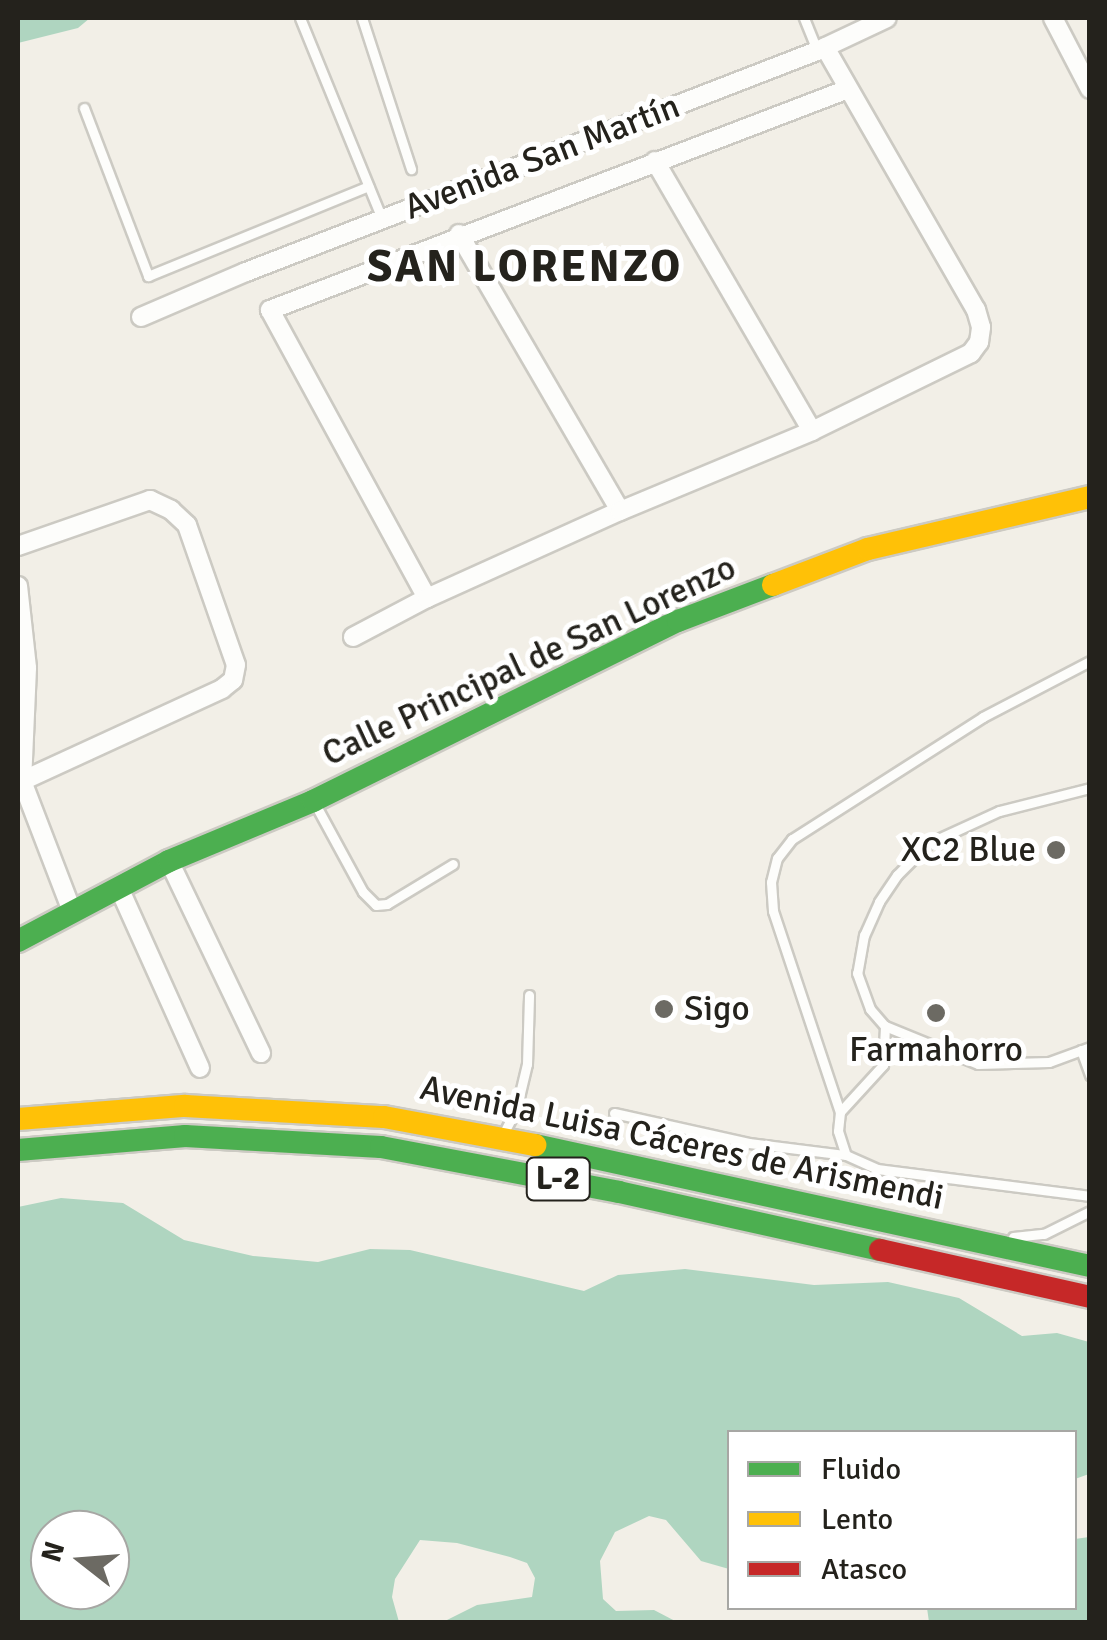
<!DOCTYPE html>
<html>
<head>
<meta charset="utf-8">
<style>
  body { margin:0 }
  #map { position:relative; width:1107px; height:1640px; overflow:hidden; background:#f2efe7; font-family:Signika,sans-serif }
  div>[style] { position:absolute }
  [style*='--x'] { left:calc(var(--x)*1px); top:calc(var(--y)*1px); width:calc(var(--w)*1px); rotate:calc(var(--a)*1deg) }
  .forest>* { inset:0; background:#afd5c0 }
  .roads { filter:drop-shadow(2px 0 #cccac3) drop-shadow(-2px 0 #cccac3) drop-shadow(0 2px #cccac3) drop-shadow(0 -2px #cccac3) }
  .lane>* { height:9px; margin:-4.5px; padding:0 4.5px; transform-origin:4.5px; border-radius:4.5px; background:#fdfdfb }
  .street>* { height:18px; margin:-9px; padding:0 9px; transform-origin:9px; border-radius:9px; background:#fdfdfb }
  .fast>* { height:22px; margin:-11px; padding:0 11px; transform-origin:11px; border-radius:11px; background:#4caf50 }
  .slow>* { height:22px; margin:-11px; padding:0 11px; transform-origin:11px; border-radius:11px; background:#ffc107 }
  .jam>* { height:22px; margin:-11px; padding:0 11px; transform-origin:11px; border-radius:11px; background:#c62828 }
  .dots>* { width:28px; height:28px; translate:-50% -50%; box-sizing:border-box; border:5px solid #fff; border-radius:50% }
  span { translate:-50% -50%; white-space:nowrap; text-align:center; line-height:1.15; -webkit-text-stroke:10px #fff; paint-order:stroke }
  .shield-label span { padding:2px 8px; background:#fff; border:2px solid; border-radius:8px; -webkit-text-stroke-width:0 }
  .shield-label { font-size:32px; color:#24221c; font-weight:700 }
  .street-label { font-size:35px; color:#24221c }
  .poi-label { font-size:35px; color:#24221c }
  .right { translate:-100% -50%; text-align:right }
  .left { translate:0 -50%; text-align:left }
  .district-label { font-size:45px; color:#24221c; font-weight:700; letter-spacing:2.5px }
  .frame { position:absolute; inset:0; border:20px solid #24221c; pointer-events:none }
  .legend { position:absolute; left:727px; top:1430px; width:350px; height:180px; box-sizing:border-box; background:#fff; border:2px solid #a7a7a4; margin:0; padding:12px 18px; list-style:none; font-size:30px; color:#24221c }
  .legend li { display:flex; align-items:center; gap:20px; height:50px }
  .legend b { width:50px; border:2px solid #a7a7a4 }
  .north { position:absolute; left:30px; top:1510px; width:100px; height:100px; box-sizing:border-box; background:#fff; border:2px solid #a7a7a4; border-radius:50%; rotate:287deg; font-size:28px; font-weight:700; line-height:40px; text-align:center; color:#24221c }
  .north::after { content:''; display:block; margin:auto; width:35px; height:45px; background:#6c6a63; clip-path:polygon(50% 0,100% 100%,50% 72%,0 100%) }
</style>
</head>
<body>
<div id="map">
  <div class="forest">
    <i style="clip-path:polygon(18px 18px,90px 18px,78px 28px,18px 43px)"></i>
    <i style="clip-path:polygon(evenodd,61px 1198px,123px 1203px,184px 1240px,253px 1256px,318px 1262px,370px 1249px,410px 1250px,584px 1291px,618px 1275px,685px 1269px,814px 1285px,888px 1282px,959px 1298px,1022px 1336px,1057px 1333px,1089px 1342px,1089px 1474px,1075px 1479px,1074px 1432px,730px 1432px,729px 1569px,701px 1561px,666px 1520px,649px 1516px,615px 1532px,600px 1561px,603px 1599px,616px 1611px,654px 1610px,677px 1622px,443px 1622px,477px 1605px,532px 1597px,535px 1578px,527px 1563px,510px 1557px,457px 1543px,420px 1540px,395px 1579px,392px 1597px,399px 1622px,18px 1622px,18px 1207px,61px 1198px,50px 1530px,110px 1530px,110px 1590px,50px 1590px,50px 1530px)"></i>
    <i style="clip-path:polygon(1089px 1537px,1089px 1622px,929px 1622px,927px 1608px,1074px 1608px,1075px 1539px)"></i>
  </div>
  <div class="roads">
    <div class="lane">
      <i style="--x:300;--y:18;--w:217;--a:67.8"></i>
      <i style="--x:362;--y:18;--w:159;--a:72"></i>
      <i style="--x:804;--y:18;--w:35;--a:68"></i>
      <i style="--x:84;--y:108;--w:180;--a:69.1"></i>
      <i style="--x:148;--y:276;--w:238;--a:-22.2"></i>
      <i style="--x:1090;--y:661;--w:121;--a:152.4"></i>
      <i style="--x:983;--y:717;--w:227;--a:147.4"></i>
      <i style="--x:792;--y:839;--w:24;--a:128"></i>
      <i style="--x:777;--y:858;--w:25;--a:104"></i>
      <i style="--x:771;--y:882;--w:29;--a:86"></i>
      <i style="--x:773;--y:911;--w:212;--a:71.6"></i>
      <i style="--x:840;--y:1112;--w:19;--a:96"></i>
      <i style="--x:838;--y:1131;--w:25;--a:72"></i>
      <i style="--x:846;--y:1155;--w:34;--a:24"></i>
      <i style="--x:877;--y:1169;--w:215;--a:7.2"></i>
      <i style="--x:1090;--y:788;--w:94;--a:165.8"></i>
      <i style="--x:999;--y:811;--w:77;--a:155.4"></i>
      <i style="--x:929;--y:843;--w:45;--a:135"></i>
      <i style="--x:897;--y:875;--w:32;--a:124"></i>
      <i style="--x:879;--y:902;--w:36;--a:114"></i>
      <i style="--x:864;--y:935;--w:39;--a:100"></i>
      <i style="--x:857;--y:973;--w:38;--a:70"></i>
      <i style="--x:870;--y:1009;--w:23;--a:49"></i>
      <i style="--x:885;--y:1026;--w:100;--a:22.2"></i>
      <i style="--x:978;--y:1064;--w:71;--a:-1.6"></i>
      <i style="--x:1049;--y:1062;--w:44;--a:-20.1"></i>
      <i style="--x:315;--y:804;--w:100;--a:61.4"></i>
      <i style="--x:363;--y:892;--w:18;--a:45"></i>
      <i style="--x:376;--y:905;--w:11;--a:-5"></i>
      <i style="--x:387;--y:904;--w:77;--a:-31.2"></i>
      <i style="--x:1081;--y:1050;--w:27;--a:70"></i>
      <i style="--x:840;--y:1112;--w:64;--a:-47.5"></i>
      <i style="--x:883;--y:1065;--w:39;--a:-87"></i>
      <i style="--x:614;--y:1113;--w:138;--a:12.5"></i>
      <i style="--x:749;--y:1143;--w:98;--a:7.1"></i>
      <i style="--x:502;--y:1136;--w:30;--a:-62"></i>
      <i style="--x:516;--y:1110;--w:47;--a:-76.6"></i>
      <i style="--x:527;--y:1064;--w:69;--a:-88.3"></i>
      <i style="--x:1013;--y:1237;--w:31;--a:-6"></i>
      <i style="--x:1044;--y:1234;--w:51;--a:-26.6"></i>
    </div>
    <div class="street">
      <i style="--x:1053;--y:18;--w:80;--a:62.5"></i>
      <i style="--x:655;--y:161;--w:312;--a:59.8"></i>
      <i style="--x:459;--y:234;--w:320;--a:59.8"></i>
      <i style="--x:141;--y:317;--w:114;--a:-23.2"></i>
      <i style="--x:246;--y:272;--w:612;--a:-21.16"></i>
      <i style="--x:817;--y:51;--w:77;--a:-25.2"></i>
      <i style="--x:18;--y:546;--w:140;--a:-19.2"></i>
      <i style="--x:150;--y:500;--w:23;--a:25"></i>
      <i style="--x:171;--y:510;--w:22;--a:43"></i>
      <i style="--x:187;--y:525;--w:148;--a:70.7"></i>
      <i style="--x:236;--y:665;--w:15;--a:101"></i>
      <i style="--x:233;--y:680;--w:14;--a:141"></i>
      <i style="--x:222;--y:689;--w:225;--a:155.3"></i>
      <i style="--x:18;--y:586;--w:82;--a:83.7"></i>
      <i style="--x:27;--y:668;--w:113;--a:92.5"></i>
      <i style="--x:22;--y:781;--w:142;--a:69"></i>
      <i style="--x:427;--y:598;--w:328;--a:-118.6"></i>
      <i style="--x:270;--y:310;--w:619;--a:-20.92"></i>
      <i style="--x:353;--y:637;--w:84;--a:-27.8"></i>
      <i style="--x:427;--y:598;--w:212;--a:-24.3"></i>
      <i style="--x:620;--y:511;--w:208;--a:-22.6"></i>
      <i style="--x:812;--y:431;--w:177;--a:-26.1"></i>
      <i style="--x:971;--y:353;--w:14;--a:-54"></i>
      <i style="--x:979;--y:342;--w:15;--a:-82"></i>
      <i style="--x:981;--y:327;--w:18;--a:-106"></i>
      <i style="--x:976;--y:310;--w:303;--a:-119.9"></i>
      <i style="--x:169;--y:861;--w:213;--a:64.4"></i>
      <i style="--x:120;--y:890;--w:195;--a:65.8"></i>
    </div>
    <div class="fast">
      <i style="--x:18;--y:941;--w:171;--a:-27.9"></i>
      <i style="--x:169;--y:861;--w:156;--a:-22.6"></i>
      <i style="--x:313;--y:801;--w:407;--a:-26.3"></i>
      <i style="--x:678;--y:621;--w:102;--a:-20.8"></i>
      <i style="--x:535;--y:1145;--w:568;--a:12.3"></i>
      <i style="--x:18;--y:1150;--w:168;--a:-4.8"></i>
      <i style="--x:185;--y:1136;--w:196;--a:3.2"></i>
      <i style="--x:381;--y:1147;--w:242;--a:10.7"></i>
      <i style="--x:619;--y:1192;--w:267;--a:12.5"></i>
    </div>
    <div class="slow">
      <i style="--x:773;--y:585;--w:102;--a:-20.8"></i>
      <i style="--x:868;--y:549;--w:228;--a:-13.2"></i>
      <i style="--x:18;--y:1119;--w:168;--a:-4.5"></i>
      <i style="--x:185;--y:1106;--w:199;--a:3.2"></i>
      <i style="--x:384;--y:1117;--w:154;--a:10.5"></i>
    </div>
    <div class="jam">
      <i style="--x:880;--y:1250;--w:215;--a:12.6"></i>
    </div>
  </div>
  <div class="dots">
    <i style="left:1056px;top:850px;background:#6c6a63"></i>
    <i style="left:664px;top:1009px;background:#6c6a63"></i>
    <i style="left:936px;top:1013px;background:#6c6a63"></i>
  </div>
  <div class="shield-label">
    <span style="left:558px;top:1179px">L-2</span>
  </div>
  <div class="street-label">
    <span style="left:542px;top:157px;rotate:-21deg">Avenida San Martín</span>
    <span style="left:529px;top:661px;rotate:-25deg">Calle Principal de San Lorenzo</span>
    <span style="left:682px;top:1143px;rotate:12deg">Avenida Luisa Cáceres de Arismendi</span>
  </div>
  <div class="poi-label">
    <span class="right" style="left:1036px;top:850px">XC2 Blue</span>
    <span class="left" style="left:684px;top:1009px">Sigo</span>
    <span style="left:936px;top:1050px">Farmahorro</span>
  </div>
  <div class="district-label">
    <span style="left:525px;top:267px">SAN LORENZO</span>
  </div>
  <div class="frame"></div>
  <ul class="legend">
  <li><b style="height:12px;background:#4caf50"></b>Fluido</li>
  <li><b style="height:12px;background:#ffc107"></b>Lento</li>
  <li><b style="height:12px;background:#c62828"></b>Atasco</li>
  </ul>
  <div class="north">N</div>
</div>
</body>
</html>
